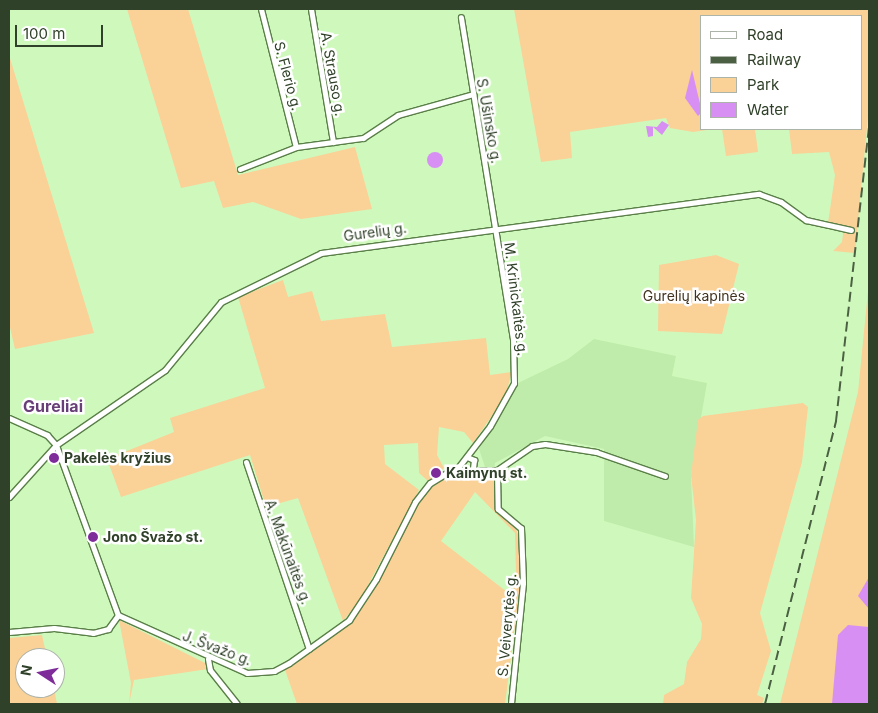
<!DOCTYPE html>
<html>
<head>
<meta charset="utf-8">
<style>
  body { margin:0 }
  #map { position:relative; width:878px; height:713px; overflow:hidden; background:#cff9bc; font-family:Inter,sans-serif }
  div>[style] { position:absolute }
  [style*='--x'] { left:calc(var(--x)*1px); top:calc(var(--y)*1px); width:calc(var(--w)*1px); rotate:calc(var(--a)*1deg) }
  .built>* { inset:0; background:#bfecab }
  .green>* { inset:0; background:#fad197 }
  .water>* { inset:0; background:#d88ff4 }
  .round { border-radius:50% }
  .roads { filter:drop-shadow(1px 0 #5a7f48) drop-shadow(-1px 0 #5a7f48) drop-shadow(0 1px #5a7f48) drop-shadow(0 -1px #5a7f48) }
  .minor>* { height:5px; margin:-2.5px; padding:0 2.5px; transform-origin:2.5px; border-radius:2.5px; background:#fff }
  .rail>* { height:2px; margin-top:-1px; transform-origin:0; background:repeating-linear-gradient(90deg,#4b6042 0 10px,transparent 0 15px) }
  .dots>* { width:14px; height:14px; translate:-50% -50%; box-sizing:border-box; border:2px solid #fff; border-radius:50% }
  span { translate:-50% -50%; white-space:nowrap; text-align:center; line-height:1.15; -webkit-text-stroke:5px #fff; paint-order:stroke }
  .street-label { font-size:14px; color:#304129 }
  .park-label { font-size:14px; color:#41331f }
  .poi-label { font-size:14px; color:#304129; font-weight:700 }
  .left { translate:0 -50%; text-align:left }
  .quarter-label { font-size:16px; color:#683f77; font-weight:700 }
  .frame { position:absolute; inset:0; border:10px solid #304129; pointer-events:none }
  .legend { position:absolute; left:700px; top:15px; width:162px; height:115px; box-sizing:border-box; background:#fff; border:1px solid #acb3a9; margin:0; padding:6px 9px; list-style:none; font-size:15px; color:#304129 }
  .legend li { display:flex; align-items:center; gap:10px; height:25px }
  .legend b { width:25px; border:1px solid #acb3a9 }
  .north { position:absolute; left:15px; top:648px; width:50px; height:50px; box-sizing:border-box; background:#fff; border:1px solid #acb3a9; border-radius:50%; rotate:281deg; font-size:14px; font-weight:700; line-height:20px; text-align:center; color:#304129 }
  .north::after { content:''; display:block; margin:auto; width:18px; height:22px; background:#7f2c9b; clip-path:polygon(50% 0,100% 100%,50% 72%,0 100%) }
  .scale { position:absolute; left:15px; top:25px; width:88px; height:22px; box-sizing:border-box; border:2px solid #304129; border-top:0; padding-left:6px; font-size:15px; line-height:18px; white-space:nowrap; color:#304129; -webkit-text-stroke:4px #fff; paint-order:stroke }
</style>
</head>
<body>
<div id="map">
  <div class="built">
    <i style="clip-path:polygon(594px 339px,676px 356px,672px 376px,707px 383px,691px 475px,694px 547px,604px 521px,604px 449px,545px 436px,495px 463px,494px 475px,487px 473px,479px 449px,518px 383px,568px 359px)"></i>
  </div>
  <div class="green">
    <i style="clip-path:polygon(127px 9px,188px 9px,238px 175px,355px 147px,372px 209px,301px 219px,253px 202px,223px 208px,214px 181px,181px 188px)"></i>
    <i style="clip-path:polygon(514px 9px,869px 9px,869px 106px,855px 253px,833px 251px,842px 242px,844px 227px,828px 223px,835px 175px,829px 152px,792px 154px,789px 129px,862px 129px,862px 16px,702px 16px,702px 129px,714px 129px,693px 132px,670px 128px,666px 118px,570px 132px,572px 158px,541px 162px)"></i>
    <i style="clip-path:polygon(9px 55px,94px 333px,15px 349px,9px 323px)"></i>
    <i style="clip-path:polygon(722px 129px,755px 129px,758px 152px,726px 156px)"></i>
    <i style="clip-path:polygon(716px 255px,739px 264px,722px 334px,658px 331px,659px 265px)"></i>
    <i style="clip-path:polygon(283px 280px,288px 297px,312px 291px,321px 321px,385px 314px,392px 347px,486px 338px,490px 375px,512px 372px,505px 397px,473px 443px,464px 432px,439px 427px,437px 455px,444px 468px,428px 481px,419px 473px,418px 443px,384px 445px,385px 464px,419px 490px,360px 600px,343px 621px,298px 498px,266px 507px,250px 455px,121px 497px,107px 459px,174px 432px,170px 418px,265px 388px,238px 297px)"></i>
    <i style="clip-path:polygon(869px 281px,869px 704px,780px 704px,858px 392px)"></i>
    <i style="clip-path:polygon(803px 403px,808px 407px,802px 462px,760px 613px,771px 651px,757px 695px,764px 698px,762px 704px,663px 704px,664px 695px,684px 684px,687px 662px,701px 639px,702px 624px,691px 598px,696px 520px,691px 475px,698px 420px,703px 416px)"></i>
    <i style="clip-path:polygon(evenodd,487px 473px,494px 475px,496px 510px,514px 524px,519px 537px,520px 586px,505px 704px,297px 704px,285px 670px,357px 615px,424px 494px,443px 478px,487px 473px,475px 492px,515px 533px,516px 578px,511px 595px,441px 541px,475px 492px)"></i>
    <i style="clip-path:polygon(119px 620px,215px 668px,134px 680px,129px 704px,131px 683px)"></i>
    <i style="clip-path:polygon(42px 635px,47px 658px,25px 658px,25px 688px,54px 688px,57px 704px,10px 704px,9px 638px)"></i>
  </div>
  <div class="water">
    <i style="clip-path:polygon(692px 70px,702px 112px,698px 116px,685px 98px)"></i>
    <i style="clip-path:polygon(662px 121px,669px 125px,662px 135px,653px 127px,653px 136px,648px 137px,646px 126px,657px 127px)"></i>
    <i class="round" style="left:427px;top:152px;width:16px;height:16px"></i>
    <i style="clip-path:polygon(869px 577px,869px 609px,858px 596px)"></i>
    <i style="clip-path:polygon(848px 625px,869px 627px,869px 704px,832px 704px,838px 635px)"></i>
  </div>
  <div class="roads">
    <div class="minor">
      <i style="--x:261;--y:9;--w:142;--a:75.8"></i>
      <i style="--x:311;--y:9;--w:135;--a:80.6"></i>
      <i style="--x:240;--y:169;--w:60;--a:-21.4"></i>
      <i style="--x:296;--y:147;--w:68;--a:-7.7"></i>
      <i style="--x:363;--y:138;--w:42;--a:-33.3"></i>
      <i style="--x:398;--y:115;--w:78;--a:-15.6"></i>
      <i style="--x:9;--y:418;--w:42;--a:24.1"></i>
      <i style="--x:47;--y:435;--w:13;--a:48"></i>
      <i style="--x:56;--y:445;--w:181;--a:70"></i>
      <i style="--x:118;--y:615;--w:141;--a:24.2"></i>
      <i style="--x:247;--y:673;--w:27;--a:-4"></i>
      <i style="--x:274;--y:671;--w:17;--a:-28"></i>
      <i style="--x:289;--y:663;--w:74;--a:-35.6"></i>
      <i style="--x:349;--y:620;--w:49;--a:-56.6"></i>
      <i style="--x:376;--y:579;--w:86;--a:-63.1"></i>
      <i style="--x:415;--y:502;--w:24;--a:-52"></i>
      <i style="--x:430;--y:483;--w:21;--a:-31"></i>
      <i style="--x:448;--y:472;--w:49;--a:-2.3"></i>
      <i style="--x:497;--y:470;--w:42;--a:-34.4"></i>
      <i style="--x:532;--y:446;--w:13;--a:-9"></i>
      <i style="--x:545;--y:444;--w:52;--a:8.9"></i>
      <i style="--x:596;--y:452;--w:73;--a:19.2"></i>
      <i style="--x:467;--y:457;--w:8;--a:23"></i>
      <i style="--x:474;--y:460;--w:8;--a:97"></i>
      <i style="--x:246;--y:462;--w:197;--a:71.4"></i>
      <i style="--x:457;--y:469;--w:54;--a:-52.5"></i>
      <i style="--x:490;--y:426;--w:49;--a:-60.8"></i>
      <i style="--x:514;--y:383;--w:44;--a:-91.3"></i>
      <i style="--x:513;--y:339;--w:326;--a:-99.2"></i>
      <i style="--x:497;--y:470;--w:39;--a:89"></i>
      <i style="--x:498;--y:509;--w:30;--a:40"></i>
      <i style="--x:521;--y:528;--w:55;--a:87.9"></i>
      <i style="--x:523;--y:583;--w:122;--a:95.7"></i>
      <i style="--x:9;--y:497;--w:70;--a:-47.9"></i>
      <i style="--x:56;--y:445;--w:132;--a:-34.5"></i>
      <i style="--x:165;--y:370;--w:88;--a:-50.5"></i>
      <i style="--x:221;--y:302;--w:111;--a:-26.1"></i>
      <i style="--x:321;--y:253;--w:442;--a:-7.7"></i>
      <i style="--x:759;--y:194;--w:23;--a:20"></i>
      <i style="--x:781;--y:202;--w:31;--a:36"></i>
      <i style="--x:806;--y:220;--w:46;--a:12.5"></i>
      <i style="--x:9;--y:632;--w:45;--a:-5.1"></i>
      <i style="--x:54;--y:628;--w:39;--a:7"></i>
      <i style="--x:93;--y:633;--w:16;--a:-15"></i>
      <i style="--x:108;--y:629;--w:17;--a:-54"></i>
      <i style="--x:208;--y:659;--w:11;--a:80"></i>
      <i style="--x:210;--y:670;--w:43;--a:51.5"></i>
    </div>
  </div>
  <div class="rail">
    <i style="--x:765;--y:704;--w:292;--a:-75.9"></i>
    <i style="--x:836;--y:421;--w:296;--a:-83.6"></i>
  </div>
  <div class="dots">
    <i style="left:54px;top:458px;background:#7f2c9b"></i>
    <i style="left:436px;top:473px;background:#7f2c9b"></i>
    <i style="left:93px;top:537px;background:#7f2c9b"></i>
  </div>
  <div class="street-label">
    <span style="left:333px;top:74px;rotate:80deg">A. Strauso g.</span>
    <span style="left:288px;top:76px;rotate:75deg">S. Flerio g.</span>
    <span style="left:489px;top:121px;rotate:80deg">S. Ušinsko g.</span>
    <span style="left:375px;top:232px;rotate:-8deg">Gurelių g.</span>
    <span style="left:516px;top:299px;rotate:83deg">M. Krinickaitės g.</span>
    <span style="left:288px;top:552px;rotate:70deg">A. Makūnaitės g.</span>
    <span style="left:507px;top:625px;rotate:-85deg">S. Veiverytės g.</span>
    <span style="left:217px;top:648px;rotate:21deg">J. Švažo g.</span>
  </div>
  <div class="park-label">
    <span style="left:694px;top:296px">Gurelių kapinės</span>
  </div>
  <div class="poi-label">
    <span class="left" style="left:64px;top:458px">Pakelės kryžius</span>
    <span class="left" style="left:446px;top:473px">Kaimynų st.</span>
    <span class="left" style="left:103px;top:537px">Jono Švažo st.</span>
  </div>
  <div class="quarter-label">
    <span style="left:53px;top:406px">Gureliai</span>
  </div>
  <div class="frame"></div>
  <ul class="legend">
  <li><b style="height:6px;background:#fff"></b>Road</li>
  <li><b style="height:6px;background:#4b6042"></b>Railway</li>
  <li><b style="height:14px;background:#fad197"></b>Park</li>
  <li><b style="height:14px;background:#d88ff4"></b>Water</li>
  </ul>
  <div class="north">N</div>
  <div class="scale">100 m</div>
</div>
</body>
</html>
